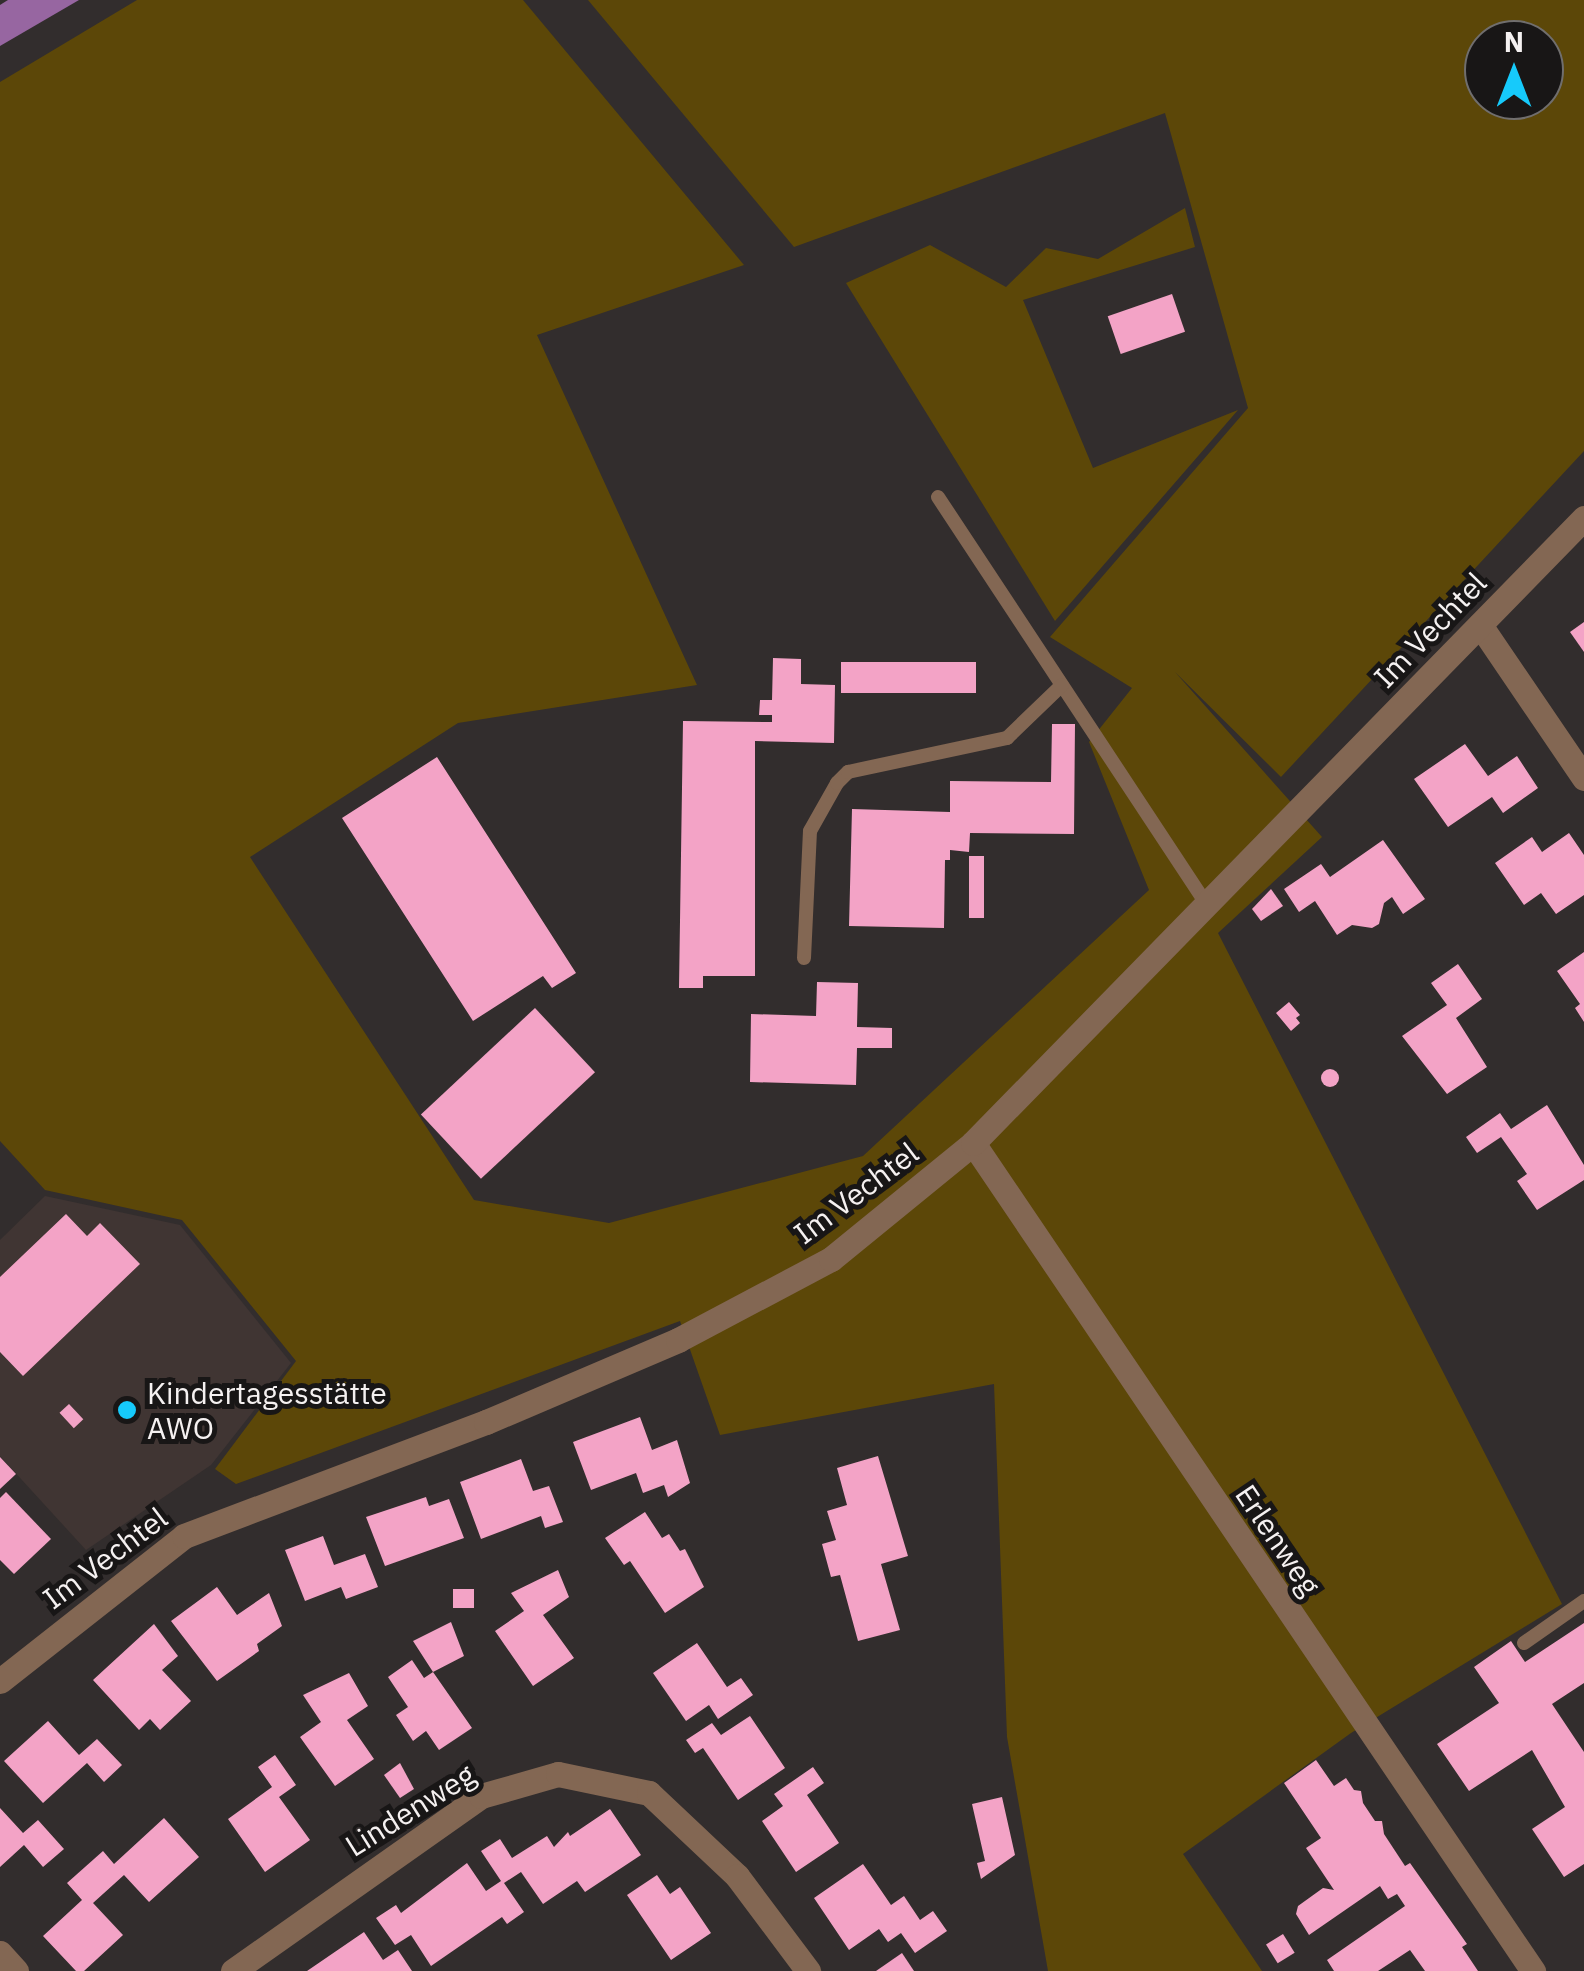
<!DOCTYPE html>
<html>
<head>
<meta charset="utf-8">
<style>
  body { margin:0 }
  #map { position:relative; width:1584px; height:1971px; overflow:hidden; background:#322d2d; font-family:"IBM Plex Sans",sans-serif }
  div>[style] { position:absolute }
  [style*='--x'] { left:calc(var(--x)*1px); top:calc(var(--y)*1px); width:calc(var(--w)*1px); rotate:calc(var(--a)*1deg) }
  .built>* { inset:0; background:#403533 }
  .green>* { inset:0; background:#5c4708 }
  .water>* { inset:0; background:#9766a1 }
  .building>* { inset:0; background:#f3a3c6; transform-origin:0 0 }
  .round { border-radius:50% }
  .lane>* { height:14px; margin:-7px; padding:0 7px; transform-origin:7px; border-radius:7px; background:#836753 }
  .street>* { height:25px; margin:-12.5px; padding:0 12.5px; transform-origin:12.5px; border-radius:12.5px; background:#836753 }
  .dots>* { width:28px; height:28px; translate:-50% -50%; box-sizing:border-box; border:5px solid #181616; border-radius:50% }
  span { translate:-50% -50%; white-space:nowrap; text-align:center; line-height:1.15; -webkit-text-stroke:10px #181616; paint-order:stroke }
  .street-label { font-size:30px; color:#f5f1f1 }
  .poi-label { font-size:30px; color:#f5f1f1 }
  .left { translate:0 -50%; text-align:left }
  .north { position:absolute; left:1464px; top:20px; width:100px; height:100px; box-sizing:border-box; background:#181616; border:2px solid #706e6e; border-radius:50%; rotate:0deg; font-size:28px; font-weight:700; line-height:40px; text-align:center; color:#f5f1f1 }
  .north::after { content:''; display:block; margin:auto; width:35px; height:45px; background:#16cafb; clip-path:polygon(50% 0,100% 100%,50% 72%,0 100%) }
</style>
</head>
<body>
<div id="map">
  <div class="built">
    <i style="clip-path:polygon(45px 1196px,180px 1225px,291px 1363px,211px 1465px,86px 1550px,0 1456px,0 1240px)"></i>
  </div>
  <div class="green">
    <i style="clip-path:polygon(evenodd,137px 0,523px 0,744px 265px,537px 335px,697px 685px,458px 723px,250px 857px,474px 1200px,609px 1223px,863px 1156px,1149px 890px,1089px 742px,1132px 688px,1050px 637px,1248px 408px,1165px 113px,794px 247px,588px 0,1584px 0,1584px 451px,1281px 777px,1175px 672px,1322px 837px,1218px 933px,1562px 1604px,1351px 1733px,1183px 1854px,1262px 1971px,1048px 1971px,1007px 1737px,994px 1384px,720px 1435px,680px 1321px,236px 1484px,215px 1469px,296px 1361px,182px 1220px,45px 1190px,0 1141px,0 82px,137px 0,1484px 40px,1544px 40px,1544px 100px,1484px 100px,1484px 40px)"></i>
    <i style="clip-path:polygon(1185px 208px,1195px 247px,1023px 300px,1093px 468px,1238px 410px,1055px 621px,846px 283px,930px 245px,1006px 287px,1046px 248px,1098px 259px)"></i>
  </div>
  <div class="water">
    <i style="clip-path:polygon(8px 0,79px 0,0 46px,0 5px)"></i>
  </div>
  <div class="building">
    <i style="left:1172px;top:294px;width:40px;height:68px;rotate:71deg"></i>
    <i style="clip-path:polygon(1584px 622px,1584px 652px,1570px 632px)"></i>
    <i style="clip-path:polygon(773px 658px,801px 659px,801px 684px,835px 685px,834px 743px,755px 741px,755px 976px,703px 976px,703px 988px,679px 988px,683px 721px,772px 722px,772px 715px,759px 715px,760px 700px,772px 700px)"></i>
    <i style="left:841px;top:662px;width:135px;height:31px"></i>
    <i style="clip-path:polygon(1052px 724px,1075px 724px,1074px 834px,970px 833px,969px 852px,950px 850px,950px 860px,945px 860px,944px 928px,849px 926px,852px 809px,950px 812px,950px 781px,1051px 782px)"></i>
    <i style="clip-path:polygon(1465px 744px,1488px 776px,1517px 756px,1538px 788px,1503px 813px,1492px 797px,1448px 827px,1414px 779px)"></i>
    <i style="clip-path:polygon(437px 757px,576px 973px,552px 988px,543px 976px,473px 1021px,342px 818px)"></i>
    <i style="clip-path:polygon(1569px 833px,1584px 855px,1584px 895px,1556px 914px,1541px 893px,1524px 905px,1495px 863px,1532px 837px,1542px 852px)"></i>
    <i style="clip-path:polygon(1383px 840px,1425px 899px,1403px 914px,1392px 897px,1384px 903px,1379px 924px,1372px 928px,1352px 925px,1337px 935px,1315px 901px,1299px 912px,1284px 889px,1321px 864px,1330px 877px)"></i>
    <i style="left:969px;top:856px;width:15px;height:62px"></i>
    <i style="clip-path:polygon(1271px 889px,1283px 906px,1261px 921px,1252px 909px)"></i>
    <i style="clip-path:polygon(1584px 952px,1584px 1022px,1575px 1008px,1580px 1004px,1557px 971px)"></i>
    <i style="clip-path:polygon(1458px 964px,1482px 999px,1456px 1018px,1487px 1067px,1447px 1094px,1402px 1036px,1447px 1005px,1431px 983px)"></i>
    <i style="clip-path:polygon(817px 982px,858px 983px,857px 1027px,892px 1028px,892px 1048px,857px 1048px,856px 1085px,750px 1082px,751px 1014px,816px 1016px)"></i>
    <i style="clip-path:polygon(1289px 1002px,1300px 1015px,1296px 1018px,1300px 1023px,1291px 1031px,1276px 1013px)"></i>
    <i style="left:535px;top:1008px;width:88px;height:156px;rotate:47deg"></i>
    <i class="round" style="left:1321px;top:1069px;width:18px;height:18px"></i>
    <i style="clip-path:polygon(1547px 1105px,1584px 1165px,1584px 1180px,1537px 1210px,1517px 1181px,1527px 1174px,1501px 1137px,1477px 1153px,1466px 1137px,1500px 1113px,1511px 1129px)"></i>
    <i style="clip-path:polygon(66px 1214px,87px 1236px,100px 1223px,140px 1264px,23px 1376px,0 1352px,0 1277px)"></i>
    <i style="left:69px;top:1404px;width:21px;height:13px;rotate:47deg"></i>
    <i style="clip-path:polygon(640px 1417px,652px 1450px,677px 1440px,690px 1483px,668px 1497px,664px 1485px,643px 1493px,636px 1473px,591px 1490px,573px 1442px)"></i>
    <i style="clip-path:polygon(878px 1456px,908px 1556px,881px 1564px,900px 1630px,858px 1641px,840px 1575px,831px 1577px,822px 1544px,836px 1540px,827px 1511px,847px 1505px,837px 1468px)"></i>
    <i style="clip-path:polygon(0 1457px,16px 1474px,0 1489px)"></i>
    <i style="clip-path:polygon(521px 1459px,533px 1491px,549px 1486px,563px 1522px,545px 1528px,541px 1516px,481px 1539px,460px 1482px)"></i>
    <i style="clip-path:polygon(6px 1492px,51px 1539px,14px 1574px,0 1560px,0 1498px)"></i>
    <i style="clip-path:polygon(426px 1497px,429px 1506px,449px 1499px,464px 1538px,385px 1566px,366px 1517px)"></i>
    <i style="clip-path:polygon(645px 1512px,662px 1538px,669px 1534px,680px 1551px,685px 1549px,704px 1587px,665px 1613px,630px 1561px,624px 1565px,605px 1538px)"></i>
    <i style="clip-path:polygon(323px 1536px,334px 1565px,365px 1554px,378px 1587px,346px 1599px,341px 1587px,305px 1601px,285px 1550px)"></i>
    <i style="clip-path:polygon(558px 1570px,569px 1597px,543px 1615px,574px 1658px,533px 1686px,495px 1631px,524px 1611px,511px 1593px)"></i>
    <i style="clip-path:polygon(217px 1587px,237px 1615px,269px 1593px,282px 1626px,257px 1644px,259px 1651px,217px 1681px,171px 1621px)"></i>
    <i style="left:453px;top:1589px;width:21px;height:19px"></i>
    <i style="clip-path:polygon(451px 1622px,464px 1656px,433px 1672px,472px 1728px,439px 1750px,426px 1731px,413px 1741px,396px 1715px,408px 1707px,388px 1677px,412px 1660px,424px 1678px,433px 1672px,413px 1641px)"></i>
    <i style="clip-path:polygon(1584px 1623px,1584px 1683px,1552px 1704px,1584px 1752px,1584px 1864px,1564px 1877px,1532px 1829px,1565px 1807px,1532px 1750px,1469px 1791px,1437px 1744px,1499px 1703px,1474px 1667px,1511px 1641px,1525px 1662px)"></i>
    <i style="clip-path:polygon(154px 1624px,178px 1656px,162px 1670px,191px 1701px,160px 1730px,150px 1719px,139px 1730px,93px 1680px)"></i>
    <i style="clip-path:polygon(697px 1643px,727px 1687px,741px 1678px,753px 1695px,718px 1719px,709px 1705px,686px 1721px,653px 1673px)"></i>
    <i style="clip-path:polygon(349px 1673px,368px 1706px,347px 1720px,374px 1759px,335px 1786px,300px 1737px,321px 1722px,303px 1695px)"></i>
    <i style="clip-path:polygon(750px 1716px,785px 1768px,738px 1800px,703px 1748px,695px 1753px,686px 1740px,712px 1723px,721px 1735px)"></i>
    <i style="clip-path:polygon(48px 1721px,79px 1755px,97px 1739px,122px 1765px,104px 1782px,87px 1763px,43px 1803px,4px 1761px)"></i>
    <i style="clip-path:polygon(275px 1755px,296px 1785px,279px 1797px,310px 1840px,265px 1872px,228px 1819px,272px 1787px,258px 1767px)"></i>
    <i style="clip-path:polygon(1316px 1760px,1334px 1786px,1346px 1778px,1354px 1790px,1361px 1791px,1363px 1803px,1375px 1821px,1382px 1821px,1384px 1834px,1405px 1866px,1410px 1863px,1467px 1944px,1462px 1947px,1478px 1971px,1425px 1971px,1410px 1950px,1378px 1971px,1334px 1971px,1327px 1960px,1405px 1906px,1397px 1894px,1388px 1899px,1380px 1886px,1309px 1935px,1296px 1914px,1298px 1906px,1323px 1888px,1334px 1890px,1306px 1848px,1321px 1838px,1284px 1783px)"></i>
    <i style="clip-path:polygon(400px 1763px,414px 1789px,400px 1798px,384px 1775px)"></i>
    <i style="clip-path:polygon(813px 1767px,824px 1783px,807px 1795px,839px 1843px,796px 1872px,762px 1821px,783px 1806px,774px 1794px)"></i>
    <i style="clip-path:polygon(1002px 1797px,1015px 1855px,981px 1879px,977px 1863px,985px 1861px,972px 1804px)"></i>
    <i style="clip-path:polygon(0 1808px,23px 1833px,38px 1820px,64px 1849px,43px 1867px,24px 1845px,0 1867px)"></i>
    <i style="clip-path:polygon(610px 1809px,641px 1855px,585px 1892px,577px 1881px,543px 1904px,521px 1872px,504px 1883px,524px 1912px,507px 1924px,502px 1917px,431px 1966px,411px 1935px,395px 1945px,376px 1918px,396px 1905px,401px 1913px,467px 1863px,486px 1891px,501px 1881px,481px 1851px,500px 1839px,512px 1858px,547px 1836px,554px 1847px,568px 1832px,570px 1836px)"></i>
    <i style="clip-path:polygon(164px 1818px,199px 1857px,149px 1902px,124px 1875px,93px 1903px,123px 1935px,84px 1971px,76px 1971px,43px 1936px,82px 1900px,67px 1883px,103px 1851px,114px 1864px)"></i>
    <i style="clip-path:polygon(863px 1864px,891px 1905px,904px 1896px,920px 1920px,933px 1911px,947px 1931px,915px 1953px,901px 1933px,888px 1942px,879px 1929px,849px 1950px,814px 1898px)"></i>
    <i style="clip-path:polygon(657px 1875px,670px 1894px,680px 1887px,711px 1933px,671px 1960px,627px 1895px)"></i>
    <i style="clip-path:polygon(364px 1932px,383px 1960px,398px 1950px,412px 1971px,307px 1971px)"></i>
    <i style="left:1283px;top:1934px;width:22px;height:20px;rotate:58deg"></i>
    <i style="clip-path:polygon(902px 1953px,914px 1971px,876px 1971px)"></i>
  </div>
  <div class="lane">
    <i style="--x:938;--y:497;--w:489;--a:56.6"></i>
    <i style="--x:804;--y:958;--w:127;--a:-87.3"></i>
    <i style="--x:810;--y:831;--w:55;--a:-60.6"></i>
    <i style="--x:837;--y:783;--w:16;--a:-45"></i>
    <i style="--x:848;--y:772;--w:163;--a:-12.1"></i>
    <i style="--x:1007;--y:738;--w:76;--a:-43.9"></i>
    <i style="--x:1524;--y:1643;--w:73;--a:-35"></i>
  </div>
  <div class="street">
    <i style="--x:1480;--y:625;--w:185;--a:55.8"></i>
    <i style="--x:973;--y:1143;--w:1000;--a:55.93"></i>
    <i style="--x:0;--y:1681;--w:234;--a:-38.2"></i>
    <i style="--x:184;--y:1536;--w:323;--a:-20.7"></i>
    <i style="--x:486;--y:1422;--w:209;--a:-23.1"></i>
    <i style="--x:678;--y:1340;--w:173;--a:-27.9"></i>
    <i style="--x:831;--y:1259;--w:183;--a:-39.2"></i>
    <i style="--x:973;--y:1143;--w:874;--a:-45.65"></i>
    <i style="--x:0;--y:1953;--w:24;--a:48"></i>
    <i style="--x:233;--y:1971;--w:304;--a:-35.2"></i>
    <i style="--x:481;--y:1796;--w:80;--a:-15.9"></i>
    <i style="--x:558;--y:1774;--w:93;--a:11.8"></i>
    <i style="--x:649;--y:1793;--w:121;--a:43.3"></i>
    <i style="--x:737;--y:1876;--w:119;--a:53.2"></i>
  </div>
  <div class="dots">
    <i style="left:127px;top:1410px;background:#16cafb"></i>
  </div>
  <div class="street-label">
    <span style="left:1430px;top:630px;rotate:-46deg">Im Vechtel</span>
    <span style="left:856px;top:1193px;rotate:-37deg">Im Vechtel</span>
    <span style="left:1278px;top:1540px;rotate:56deg">Erlenweg</span>
    <span style="left:105px;top:1558px;rotate:-37deg">Im Vechtel</span>
    <span style="left:410px;top:1810px;rotate:-32deg">Lindenweg</span>
  </div>
  <div class="poi-label">
    <span class="left" style="left:147px;top:1410px">Kindertagesstätte<br>AWO</span>
  </div>
  <div class="north">N</div>
</div>
</body>
</html>
